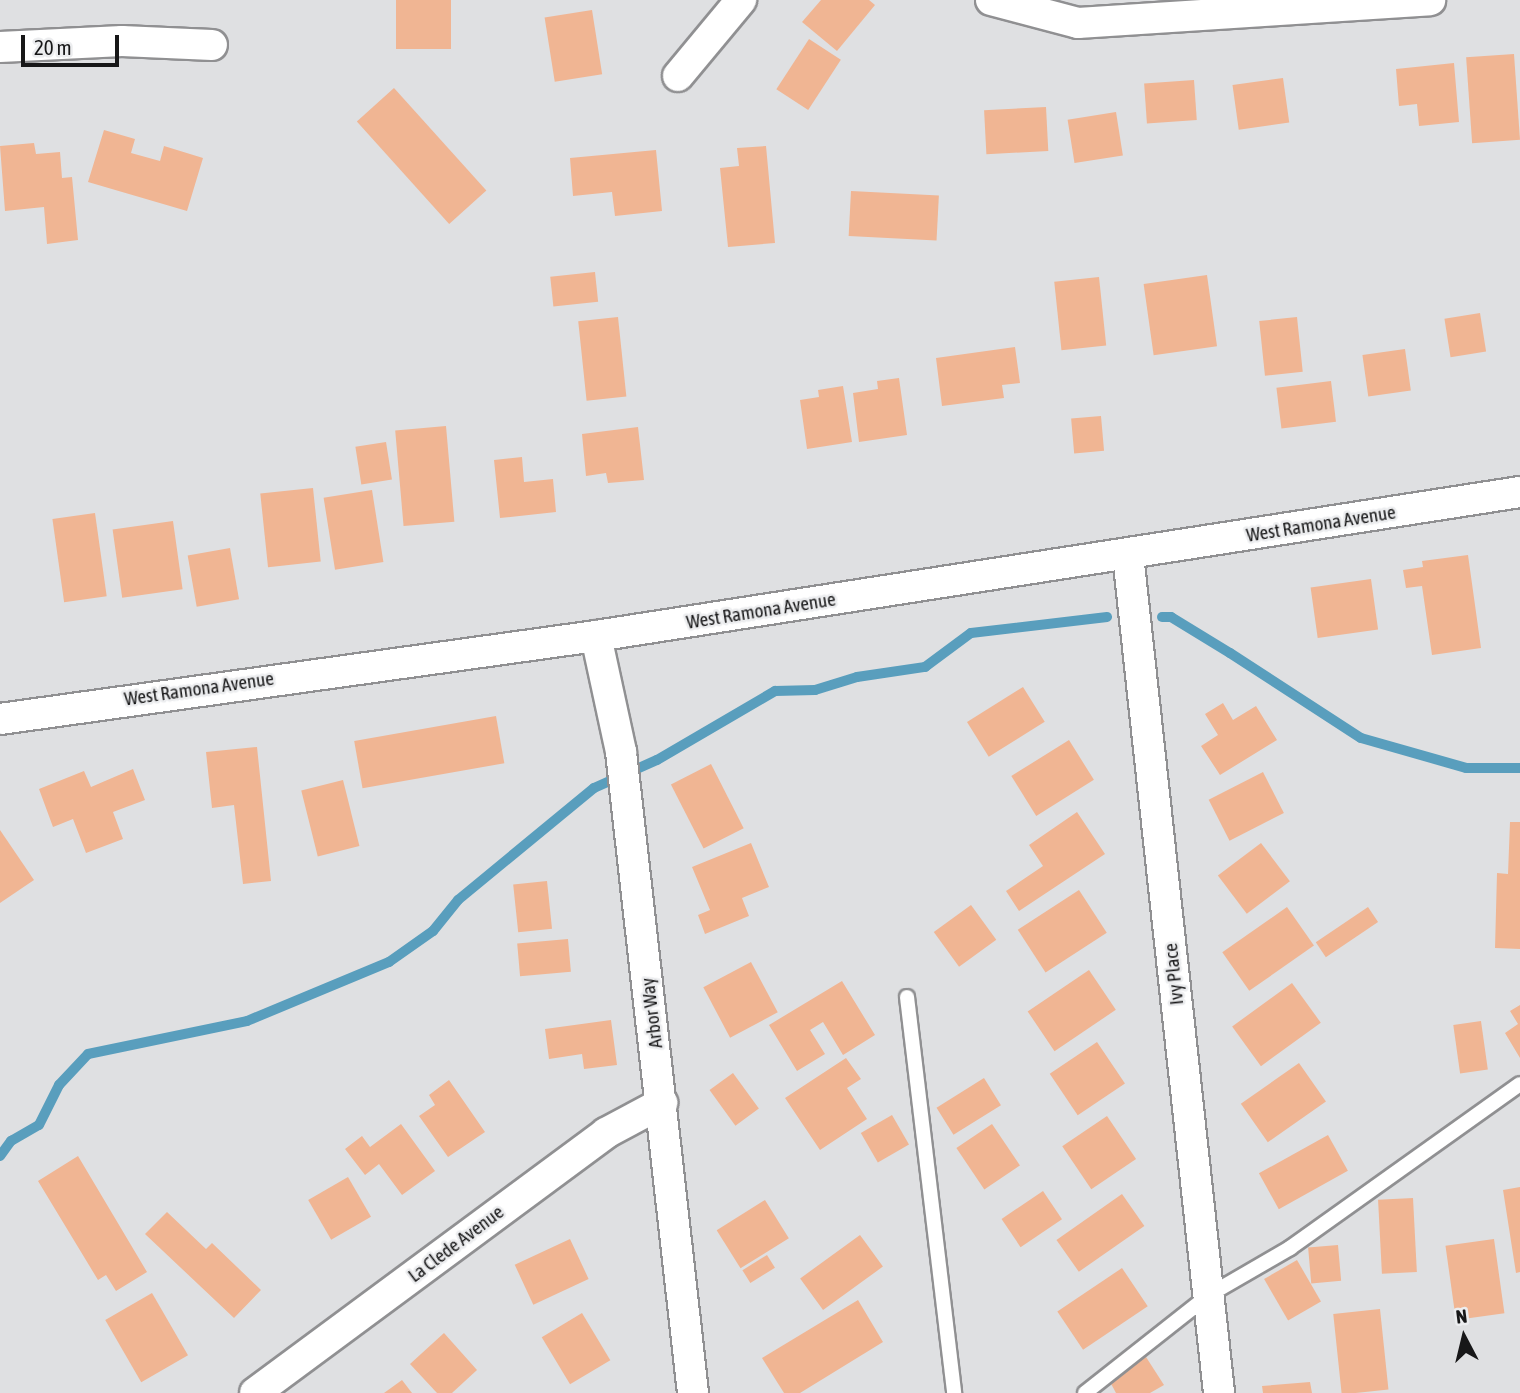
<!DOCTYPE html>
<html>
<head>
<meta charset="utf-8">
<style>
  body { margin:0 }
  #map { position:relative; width:1520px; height:1393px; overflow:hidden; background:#dfe0e2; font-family:"Asap Condensed",sans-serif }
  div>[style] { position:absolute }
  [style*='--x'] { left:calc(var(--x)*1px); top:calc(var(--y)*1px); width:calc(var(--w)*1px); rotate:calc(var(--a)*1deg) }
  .stream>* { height:10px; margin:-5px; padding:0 5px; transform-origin:5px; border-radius:5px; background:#599ebd }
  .building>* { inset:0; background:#f0b593; transform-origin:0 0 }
  .roads { filter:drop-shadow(2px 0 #909092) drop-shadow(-2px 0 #909092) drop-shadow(0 2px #909092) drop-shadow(0 -2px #909092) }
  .service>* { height:14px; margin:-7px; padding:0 7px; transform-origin:7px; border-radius:7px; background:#fff }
  .minor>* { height:30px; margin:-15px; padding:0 15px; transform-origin:15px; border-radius:15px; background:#fff }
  span { translate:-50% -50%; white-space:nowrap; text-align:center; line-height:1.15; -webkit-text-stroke:5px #ecedef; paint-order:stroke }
  .street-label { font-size:19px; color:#171718 }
  .north { position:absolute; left:1429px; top:1302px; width:70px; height:70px; -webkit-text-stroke:5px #ecedef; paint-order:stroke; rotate:353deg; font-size:19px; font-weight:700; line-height:28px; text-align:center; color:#171718 }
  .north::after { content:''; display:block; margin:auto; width:24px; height:32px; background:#171718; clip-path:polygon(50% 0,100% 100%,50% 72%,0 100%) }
  .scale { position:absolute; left:21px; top:35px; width:98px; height:32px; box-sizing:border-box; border:4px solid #171718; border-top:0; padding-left:9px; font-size:21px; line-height:24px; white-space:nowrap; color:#171718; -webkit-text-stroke:5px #ecedef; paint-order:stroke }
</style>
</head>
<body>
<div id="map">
  <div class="stream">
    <i style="--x:1162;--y:617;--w:9;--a:0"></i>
    <i style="--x:1171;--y:617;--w:69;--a:31.4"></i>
    <i style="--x:1230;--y:653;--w:156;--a:33"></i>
    <i style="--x:1361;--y:738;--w:109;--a:15.9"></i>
    <i style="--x:1466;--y:768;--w:54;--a:0"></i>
    <i style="--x:0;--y:1156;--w:19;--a:-54"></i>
    <i style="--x:11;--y:1141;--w:32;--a:-30"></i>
    <i style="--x:39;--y:1125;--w:45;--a:-63.4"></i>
    <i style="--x:59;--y:1085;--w:42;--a:-46.9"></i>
    <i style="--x:88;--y:1054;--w:162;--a:-11.7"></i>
    <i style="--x:247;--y:1021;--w:154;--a:-22.6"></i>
    <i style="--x:389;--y:962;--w:54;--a:-35.2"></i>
    <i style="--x:433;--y:931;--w:40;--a:-51"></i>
    <i style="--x:458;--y:900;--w:176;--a:-39.5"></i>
    <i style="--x:594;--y:788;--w:69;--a:-24"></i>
    <i style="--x:657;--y:760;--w:137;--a:-30.3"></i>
    <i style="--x:775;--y:691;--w:40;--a:-1.4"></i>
    <i style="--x:815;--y:690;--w:44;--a:-17.2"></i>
    <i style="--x:857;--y:677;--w:69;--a:-8.4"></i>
    <i style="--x:925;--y:667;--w:57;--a:-36.5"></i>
    <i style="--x:971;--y:633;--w:137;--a:-6.7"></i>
  </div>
  <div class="building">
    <i style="left:396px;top:0;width:55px;height:49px"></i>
    <i style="clip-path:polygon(821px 0,869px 0,875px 5px,837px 51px,802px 22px)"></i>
    <i style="left:592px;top:10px;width:65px;height:48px;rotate:81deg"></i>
    <i style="left:809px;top:39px;width:38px;height:60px;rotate:33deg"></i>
    <i style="left:1514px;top:54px;width:86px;height:48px;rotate:86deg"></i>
    <i style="clip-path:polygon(1454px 63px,1459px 122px,1419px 126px,1417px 104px,1399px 106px,1396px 69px)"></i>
    <i style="left:1283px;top:78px;width:45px;height:51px;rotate:82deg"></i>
    <i style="left:1194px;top:80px;width:40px;height:50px;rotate:86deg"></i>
    <i style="left:394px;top:88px;width:138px;height:50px;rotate:48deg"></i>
    <i style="left:1046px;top:107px;width:44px;height:62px;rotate:87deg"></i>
    <i style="left:1116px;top:112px;width:44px;height:49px;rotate:81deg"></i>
    <i style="clip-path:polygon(104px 130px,135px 139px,131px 153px,160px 161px,164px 146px,203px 158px,187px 211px,88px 182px)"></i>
    <i style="clip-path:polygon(34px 143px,36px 154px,60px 152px,62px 178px,72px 177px,78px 240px,47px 244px,44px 207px,5px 211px,0 146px)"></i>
    <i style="clip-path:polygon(766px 146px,775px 243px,728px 247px,720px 168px,739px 166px,737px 148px)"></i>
    <i style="clip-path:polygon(656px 150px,662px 211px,615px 216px,612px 192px,573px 196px,570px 158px)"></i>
    <i style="left:851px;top:191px;width:88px;height:45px;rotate:3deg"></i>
    <i style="left:595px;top:272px;width:30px;height:45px;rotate:84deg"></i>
    <i style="left:1207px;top:275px;width:72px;height:64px;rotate:82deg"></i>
    <i style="left:1099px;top:277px;width:69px;height:45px;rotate:84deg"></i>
    <i style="left:1480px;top:313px;width:39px;height:36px;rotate:81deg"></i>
    <i style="left:618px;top:317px;width:80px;height:40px;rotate:84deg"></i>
    <i style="left:1297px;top:317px;width:55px;height:38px;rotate:84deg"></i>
    <i style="clip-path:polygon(1015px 347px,1020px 383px,1002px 385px,1004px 398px,942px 406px,936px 358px)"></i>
    <i style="left:1405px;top:349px;width:42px;height:43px;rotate:82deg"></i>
    <i style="clip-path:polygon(899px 378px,907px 435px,859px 442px,853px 393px,878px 389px,877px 381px)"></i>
    <i style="left:1331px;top:381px;width:41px;height:55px;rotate:83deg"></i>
    <i style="clip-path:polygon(843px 386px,852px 442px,807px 449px,800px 400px,819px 397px,818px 390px)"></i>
    <i style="left:1101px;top:416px;width:35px;height:30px;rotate:85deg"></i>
    <i style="left:446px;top:426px;width:96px;height:51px;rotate:85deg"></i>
    <i style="clip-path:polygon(638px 427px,644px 480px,608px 483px,606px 473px,586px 476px,582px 434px)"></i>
    <i style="left:386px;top:442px;width:38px;height:31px;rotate:81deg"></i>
    <i style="clip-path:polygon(522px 457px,524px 482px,553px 479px,556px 512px,500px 518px,494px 460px)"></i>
    <i style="left:313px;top:488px;width:74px;height:53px;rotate:84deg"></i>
    <i style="left:372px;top:490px;width:73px;height:49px;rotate:81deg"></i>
    <i style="left:95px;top:513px;width:84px;height:43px;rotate:82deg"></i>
    <i style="left:173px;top:521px;width:69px;height:61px;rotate:82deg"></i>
    <i style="left:230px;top:548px;width:52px;height:43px;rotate:80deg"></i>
    <i style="clip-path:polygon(1468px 555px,1481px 648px,1432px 655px,1422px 586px,1406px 588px,1403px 570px,1423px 567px,1422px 561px)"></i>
    <i style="left:1371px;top:579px;width:51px;height:61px;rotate:82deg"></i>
    <i style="left:1023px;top:687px;width:41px;height:66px;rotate:58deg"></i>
    <i style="clip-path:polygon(1223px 703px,1233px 720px,1256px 706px,1277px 740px,1220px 775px,1201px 746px,1218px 735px,1205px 714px)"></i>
    <i style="left:496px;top:716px;width:48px;height:144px;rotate:80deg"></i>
    <i style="left:1069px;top:740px;width:47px;height:68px;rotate:58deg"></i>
    <i style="clip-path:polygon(257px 747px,271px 881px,243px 884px,234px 805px,212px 808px,206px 752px)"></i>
    <i style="left:711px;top:764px;width:72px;height:45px;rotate:63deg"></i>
    <i style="clip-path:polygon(133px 769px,145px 800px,113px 812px,123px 839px,86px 853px,73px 819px,53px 827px,39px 789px,84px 771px,91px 787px)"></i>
    <i style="left:1263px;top:772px;width:46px;height:61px;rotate:63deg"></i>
    <i style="left:343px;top:780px;width:68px;height:43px;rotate:76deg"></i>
    <i style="clip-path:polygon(1077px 812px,1105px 854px,1019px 911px,1006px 891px,1043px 866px,1029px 845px)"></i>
    <i style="clip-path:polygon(1510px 822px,1520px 822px,1520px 949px,1495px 948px,1497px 873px,1508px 874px)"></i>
    <i style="clip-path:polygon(0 830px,34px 880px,0 903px)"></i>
    <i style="clip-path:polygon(751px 843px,769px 887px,742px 898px,749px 916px,705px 934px,698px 915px,710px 910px,692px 867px)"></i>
    <i style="left:1261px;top:843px;width:48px;height:54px;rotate:53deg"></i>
    <i style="left:547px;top:881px;width:48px;height:34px;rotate:84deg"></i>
    <i style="left:1079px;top:890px;width:51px;height:73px;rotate:57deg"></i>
    <i style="left:971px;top:905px;width:43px;height:46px;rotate:54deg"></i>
    <i style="left:1287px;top:907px;width:47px;height:79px;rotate:55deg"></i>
    <i style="left:1368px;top:907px;width:18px;height:63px;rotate:56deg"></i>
    <i style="left:568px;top:939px;width:33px;height:51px;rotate:85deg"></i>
    <i style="left:751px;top:962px;width:57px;height:54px;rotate:62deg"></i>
    <i style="left:1089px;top:970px;width:48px;height:74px;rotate:56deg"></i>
    <i style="clip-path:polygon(842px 981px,875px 1035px,843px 1055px,823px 1022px,810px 1030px,825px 1054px,797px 1071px,769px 1025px)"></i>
    <i style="left:1292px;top:983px;width:49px;height:74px;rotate:54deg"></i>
    <i style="clip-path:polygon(1520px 1005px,1520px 1058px,1505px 1033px,1518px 1024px,1510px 1011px)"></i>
    <i style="clip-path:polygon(611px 1020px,617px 1065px,584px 1069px,582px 1054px,549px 1059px,545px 1029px)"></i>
    <i style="left:1481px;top:1021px;width:49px;height:28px;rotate:82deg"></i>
    <i style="left:1097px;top:1042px;width:50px;height:57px;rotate:56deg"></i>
    <i style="clip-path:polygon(846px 1058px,861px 1079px,847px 1088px,867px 1119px,820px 1150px,785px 1098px)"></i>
    <i style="left:1299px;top:1063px;width:47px;height:71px;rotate:55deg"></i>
    <i style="left:733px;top:1073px;width:44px;height:29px;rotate:54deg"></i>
    <i style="left:984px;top:1078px;width:32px;height:56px;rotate:58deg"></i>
    <i style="clip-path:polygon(449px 1080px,485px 1132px,448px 1157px,419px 1116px,435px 1105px,429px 1095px)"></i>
    <i style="left:892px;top:1115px;width:34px;height:36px;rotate:60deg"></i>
    <i style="left:1107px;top:1116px;width:52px;height:54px;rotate:56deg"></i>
    <i style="clip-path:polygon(401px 1124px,435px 1171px,402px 1195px,379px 1164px,365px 1175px,345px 1149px,362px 1136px,370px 1147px)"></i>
    <i style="left:992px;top:1124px;width:50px;height:43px;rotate:56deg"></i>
    <i style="left:1328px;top:1135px;width:41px;height:79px;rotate:61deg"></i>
    <i style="clip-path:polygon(78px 1156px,147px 1272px,116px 1291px,106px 1275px,98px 1280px,38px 1181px)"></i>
    <i style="left:348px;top:1177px;width:46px;height:46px;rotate:60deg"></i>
    <i style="clip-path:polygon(1520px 1187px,1520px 1272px,1516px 1273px,1503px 1190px)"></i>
    <i style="left:1043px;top:1191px;width:34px;height:50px;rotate:56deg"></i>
    <i style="left:1122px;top:1194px;width:39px;height:80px;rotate:55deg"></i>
    <i style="left:1413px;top:1198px;width:74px;height:35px;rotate:87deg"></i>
    <i style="left:765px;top:1200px;width:45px;height:57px;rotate:58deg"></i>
    <i style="clip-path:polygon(167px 1212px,206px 1249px,212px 1243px,261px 1290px,234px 1318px,145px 1234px)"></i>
    <i style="left:860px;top:1235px;width:39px;height:74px;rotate:54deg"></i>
    <i style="left:570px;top:1239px;width:44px;height:61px;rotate:65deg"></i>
    <i style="left:1494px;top:1239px;width:75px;height:49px;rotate:82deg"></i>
    <i style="left:1338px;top:1245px;width:36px;height:30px;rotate:85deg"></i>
    <i style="left:767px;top:1255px;width:15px;height:29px;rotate:58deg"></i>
    <i style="left:1297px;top:1260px;width:48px;height:38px;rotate:60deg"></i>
    <i style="left:1122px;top:1268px;width:46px;height:78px;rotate:56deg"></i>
    <i style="left:152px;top:1293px;width:72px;height:54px;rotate:60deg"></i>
    <i style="clip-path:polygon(858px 1300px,883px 1342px,800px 1393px,784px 1393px,762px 1358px)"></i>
    <i style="left:1380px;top:1309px;width:81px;height:47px;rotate:84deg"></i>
    <i style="left:582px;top:1313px;width:55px;height:47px;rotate:59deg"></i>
    <i style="clip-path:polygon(444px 1333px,477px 1370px,452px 1393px,437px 1393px,410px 1364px)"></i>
    <i style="clip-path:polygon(1146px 1357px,1164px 1385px,1150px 1393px,1116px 1393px,1109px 1380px)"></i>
    <i style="clip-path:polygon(402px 1380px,412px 1393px,384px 1393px)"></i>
    <i style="clip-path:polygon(1310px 1382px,1312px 1393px,1263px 1393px,1262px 1386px)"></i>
  </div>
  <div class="roads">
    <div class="service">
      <i style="--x:907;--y:997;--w:399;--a:83.2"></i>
      <i style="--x:1085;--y:1393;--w:158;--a:-38.3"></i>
      <i style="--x:1209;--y:1295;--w:94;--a:-30.1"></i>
      <i style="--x:1290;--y:1248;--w:282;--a:-35.5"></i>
    </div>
    <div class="minor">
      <i style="--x:991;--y:0;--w:90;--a:14.8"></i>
      <i style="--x:1078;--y:23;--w:353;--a:-3.7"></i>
      <i style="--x:0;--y:47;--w:122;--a:-2.8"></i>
      <i style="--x:122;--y:41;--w:90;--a:2.5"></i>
      <i style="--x:678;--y:76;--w:99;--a:-50.3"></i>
      <i style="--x:1128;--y:555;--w:843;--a:83.8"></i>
      <i style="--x:596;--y:636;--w:119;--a:77.8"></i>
      <i style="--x:621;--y:752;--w:645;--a:83.59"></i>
      <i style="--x:0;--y:719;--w:602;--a:-7.93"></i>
      <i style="--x:596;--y:636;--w:935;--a:-8.86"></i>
      <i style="--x:255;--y:1393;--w:437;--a:-36.5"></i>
      <i style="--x:606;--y:1133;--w:64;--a:-28.2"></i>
    </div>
  </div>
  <div class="street-label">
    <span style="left:1321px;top:524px;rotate:-9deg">West Ramona Avenue</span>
    <span style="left:761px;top:611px;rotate:-9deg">West Ramona Avenue</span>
    <span style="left:199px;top:689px;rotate:-8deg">West Ramona Avenue</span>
    <span style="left:1174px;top:974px;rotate:-96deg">Ivy Place</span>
    <span style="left:652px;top:1013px;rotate:-97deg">Arbor Way</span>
    <span style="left:456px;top:1244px;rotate:-37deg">La Clede Avenue</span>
  </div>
  <div class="north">N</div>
  <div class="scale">20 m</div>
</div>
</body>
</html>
